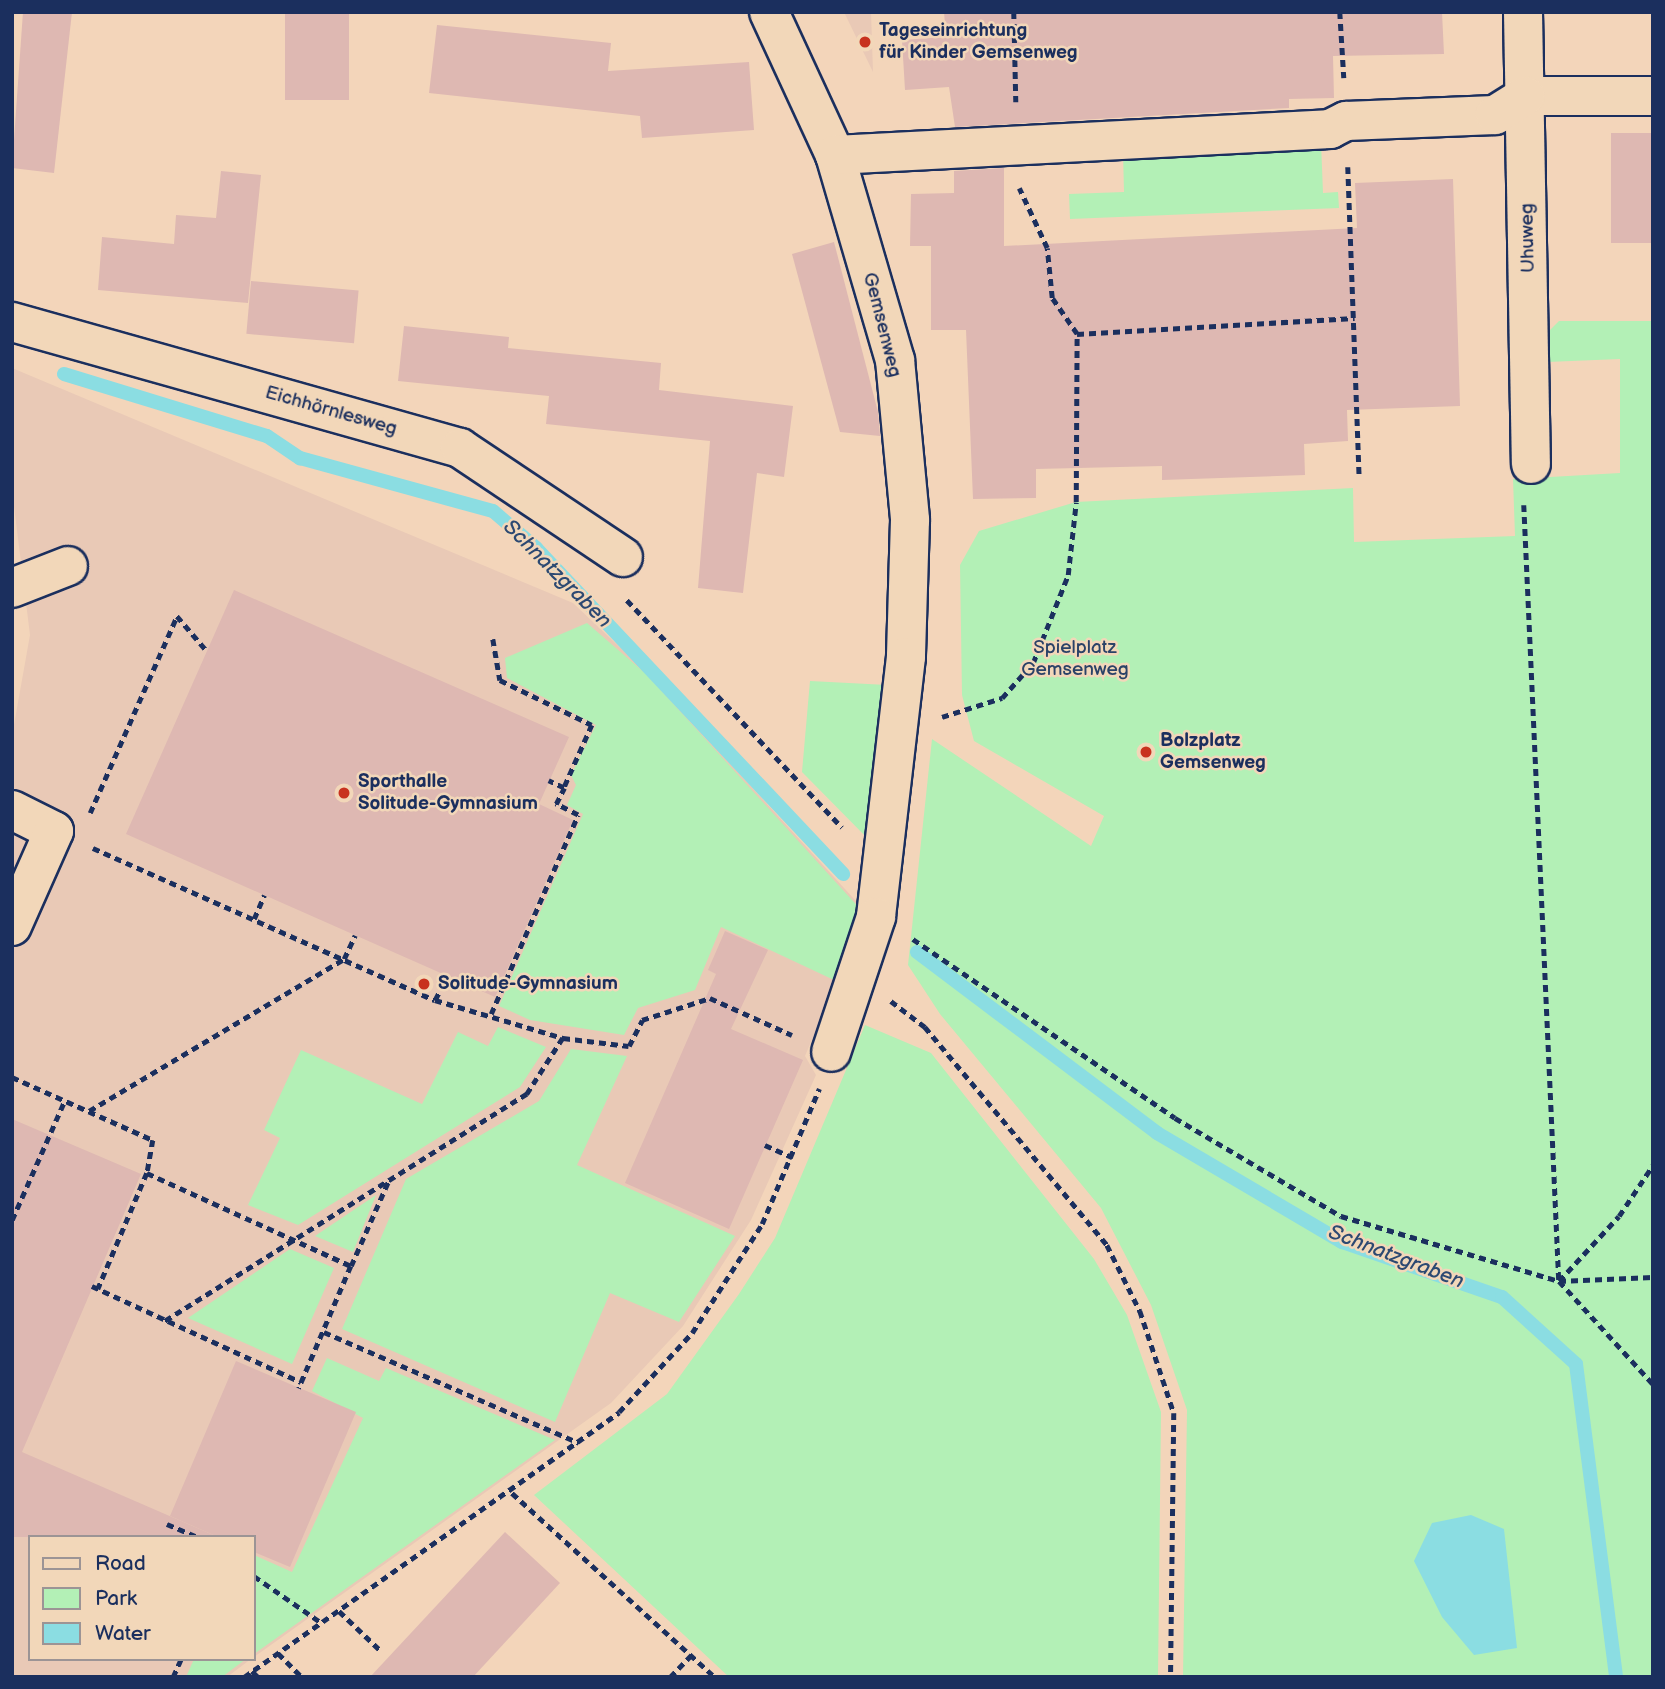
<!DOCTYPE html>
<html>
<head>
<meta charset="utf-8">
<style>
  body { margin:0 }
  #map { position:relative; width:1665px; height:1689px; overflow:hidden; background:#f3d5ba; font-family:"Balsamiq Sans",sans-serif }
  div>[style] { position:absolute }
  [style*='--x'] { left:calc(var(--x)*1px); top:calc(var(--y)*1px); width:calc(var(--w)*1px); rotate:calc(var(--a)*1deg) }
  .built>* { inset:0; background:#e9c9b6 }
  .green>* { inset:0; background:#b3f0b6 }
  .water>* { inset:0; background:#8bdde2 }
  .stream>* { height:14px; margin:-7px; padding:0 7px; transform-origin:7px; border-radius:7px; background:#8bdde2 }
  .building>* { inset:0; background:#deb8b2; transform-origin:0 0 }
  .path>* { height:4.5px; margin-top:-2.25px; transform-origin:0; background:repeating-linear-gradient(90deg,#1b2f5e 0 7px,transparent 0 12px) }
  .roads { filter:drop-shadow(2px 0 #1b2f5e) drop-shadow(-2px 0 #1b2f5e) drop-shadow(0 2px #1b2f5e) drop-shadow(0 -2px #1b2f5e) }
  .minor>* { height:38px; margin:-19px; padding:0 19px; transform-origin:19px; border-radius:19px; background:#f2d7b9 }
  .dots>* { width:19px; height:19px; translate:-50% -50%; box-sizing:border-box; border:4px solid #f2d7b9; border-radius:50% }
  span { translate:-50% -50%; white-space:nowrap; text-align:center; line-height:1.15; -webkit-text-stroke:5px #f2d7b9; paint-order:stroke }
  .poi-label { font-size:19px; color:#1b2f5e; font-weight:700 }
  .left { translate:0 -50%; text-align:left }
  .street-label { font-size:19px; color:#1b2f5e }
  .park-label { font-size:19px; color:#2a4267 }
  .water-label { font-size:21px; color:#2c4972; font-style:italic }
  .frame { position:absolute; inset:0; border:14px solid #1b2f5e; pointer-events:none }
  .legend { position:absolute; left:28px; top:1535px; width:228px; height:126px; box-sizing:border-box; background:#f2d7b9; border:2px solid #9c9495; margin:0; padding:9px 12px; list-style:none; font-size:21px; color:#1b2f5e }
  .legend li { display:flex; align-items:center; gap:14px; height:35px }
  .legend b { width:35px; border:2px solid #9c9495 }
</style>
</head>
<body>
<div id="map">
  <div class="built">
    <i style="clip-path:polygon(844px 12px,871px 12px,873px 72px)"></i>
    <i style="clip-path:polygon(12px 368px,573px 603px,647px 673px,866px 912px,805px 1056px,816px 1075px,751px 1220px,683px 1326px,611px 1403px,254px 1657px,254px 1537px,30px 1537px,30px 1659px,251px 1659px,227px 1677px,12px 1677px,12px 736px,30px 635px,12px 490px)"></i>
  </div>
  <div class="green">
    <i style="clip-path:polygon(1321px 142px,1323px 193px,1338px 192px,1339px 208px,1070px 219px,1069px 194px,1124px 192px,1123px 152px)"></i>
    <i style="clip-path:polygon(1559px 321px,1653px 321px,1653px 1677px,1183px 1677px,1187px 1410px,1151px 1305px,1101px 1208px,940px 1014px,908px 965px,932px 739px,1091px 846px,1104px 816px,974px 741px,962px 695px,960px 565px,979px 531px,1076px 502px,1353px 488px,1354px 542px,1515px 536px,1513px 479px,1620px 473px,1620px 359px,1547px 362px,1546px 334px)"></i>
    <i style="clip-path:polygon(587px 623px,646px 674px,863px 912px,834px 980px,721px 927px,695px 990px,638px 1008px,624px 1035px,530px 1020px,499px 1006px,583px 814px,567px 805px,576px 785px,571px 775px,596px 725px,507px 678px,505px 658px)"></i>
    <i style="clip-path:polygon(810px 681px,887px 685px,874px 845px,802px 772px)"></i>
    <i style="clip-path:polygon(865px 1025px,931px 1053px,1094px 1259px,1127px 1315px,1161px 1412px,1158px 1677px,729px 1677px,534px 1495px,667px 1394px,739px 1294px,775px 1238px)"></i>
    <i style="clip-path:polygon(498px 1027px,546px 1047px,520px 1087px,298px 1225px,248px 1205px,280px 1138px,264px 1130px,301px 1050px,422px 1104px,458px 1032px,488px 1046px)"></i>
    <i style="clip-path:polygon(571px 1049px,627px 1056px,577px 1165px,735px 1236px,679px 1322px,610px 1293px,555px 1422px,342px 1329px,406px 1179px,539px 1101px)"></i>
    <i style="clip-path:polygon(376px 1195px,353px 1252px,315px 1236px)"></i>
    <i style="clip-path:polygon(290px 1249px,334px 1268px,292px 1364px,188px 1318px)"></i>
    <i style="clip-path:polygon(327px 1358px,379px 1381px,386px 1368px,555px 1440px,254px 1654px,254px 1555px,292px 1572px,363px 1418px,312px 1391px)"></i>
    <i style="clip-path:polygon(194px 1659px,246px 1659px,222px 1677px,186px 1677px)"></i>
  </div>
  <div class="water">
    <i style="clip-path:polygon(1471px 1515px,1504px 1529px,1517px 1648px,1474px 1655px,1442px 1617px,1414px 1561px,1432px 1523px)"></i>
  </div>
  <div class="stream">
    <i style="--x:64;--y:374;--w:212;--a:17"></i>
    <i style="--x:267;--y:436;--w:40;--a:34"></i>
    <i style="--x:300;--y:458;--w:200;--a:15.4"></i>
    <i style="--x:493;--y:511;--w:57;--a:40.7"></i>
    <i style="--x:536;--y:548;--w:448;--a:46.7"></i>
    <i style="--x:917;--y:952;--w:301;--a:37"></i>
    <i style="--x:1157;--y:1133;--w:215;--a:30.5"></i>
    <i style="--x:1342;--y:1242;--w:169;--a:19"></i>
    <i style="--x:1502;--y:1297;--w:100;--a:42.2"></i>
    <i style="--x:1576;--y:1364;--w:316;--a:82.7"></i>
  </div>
  <div class="building">
    <i style="clip-path:polygon(23px 12px,72px 12px,54px 173px,12px 168px)"></i>
    <i style="left:285px;top:12px;width:64px;height:88px"></i>
    <i style="clip-path:polygon(944px 12px,1442px 12px,1444px 54px,1333px 56px,1334px 98px,1289px 99px,1289px 108px,955px 127px,949px 87px,905px 90px,902px 40px,946px 37px)"></i>
    <i style="clip-path:polygon(437px 25px,611px 43px,608px 71px,749px 62px,754px 130px,642px 138px,640px 116px,429px 93px)"></i>
    <i style="left:1653px;top:133px;width:110px;height:42px;rotate:90deg"></i>
    <i style="clip-path:polygon(1004px 168px,1004px 246px,1357px 228px,1355px 183px,1453px 179px,1460px 406px,1347px 410px,1348px 441px,1304px 444px,1305px 475px,1162px 480px,1162px 466px,1036px 469px,1036px 498px,973px 499px,966px 330px,931px 330px,931px 246px,910px 246px,911px 194px,954px 193px,954px 171px)"></i>
    <i style="clip-path:polygon(221px 171px,261px 175px,248px 303px,98px 290px,102px 237px,174px 244px,176px 215px,216px 218px)"></i>
    <i style="clip-path:polygon(834px 242px,878px 412px,880px 436px,840px 432px,792px 254px)"></i>
    <i style="left:251px;top:281px;width:108px;height:53px;rotate:5deg"></i>
    <i style="clip-path:polygon(404px 326px,509px 337px,508px 348px,661px 363px,659px 390px,793px 406px,784px 477px,757px 473px,743px 593px,698px 588px,710px 441px,546px 424px,549px 396px,398px 381px)"></i>
    <i style="clip-path:polygon(234px 590px,569px 737px,539px 804px,573px 820px,495px 997px,126px 834px)"></i>
    <i style="clip-path:polygon(725px 931px,768px 950px,731px 1029px,803px 1060px,729px 1229px,625px 1183px,716px 974px,708px 970px)"></i>
    <i style="clip-path:polygon(12px 1119px,141px 1174px,22px 1452px,218px 1537px,12px 1537px)"></i>
    <i style="clip-path:polygon(236px 1361px,356px 1412px,290px 1567px,254px 1552px,254px 1537px,218px 1537px,170px 1516px)"></i>
    <i style="clip-path:polygon(505px 1532px,560px 1583px,473px 1677px,370px 1677px)"></i>
  </div>
  <div class="path">
    <i style="--x:1014;--y:12;--w:90;--a:88.7"></i>
    <i style="--x:1340;--y:12;--w:66;--a:86.5"></i>
    <i style="--x:1348;--y:167;--w:307;--a:87.9"></i>
    <i style="--x:1077;--y:334;--w:278;--a:-3.3"></i>
    <i style="--x:1524;--y:505;--w:777;--a:87.42"></i>
    <i style="--x:1559;--y:1281;--w:139;--a:47.6"></i>
    <i style="--x:627;--y:600;--w:313;--a:46.6"></i>
    <i style="--x:493;--y:639;--w:42;--a:80.3"></i>
    <i style="--x:500;--y:680;--w:102;--a:26.1"></i>
    <i style="--x:592;--y:725;--w:69;--a:114"></i>
    <i style="--x:942;--y:717;--w:63;--a:-17.6"></i>
    <i style="--x:1002;--y:698;--w:47;--a:-48.5"></i>
    <i style="--x:1033;--y:663;--w:95;--a:-68.3"></i>
    <i style="--x:1068;--y:575;--w:73;--a:-83.7"></i>
    <i style="--x:1076;--y:502;--w:168;--a:-89.7"></i>
    <i style="--x:1077;--y:334;--w:44;--a:-124.8"></i>
    <i style="--x:1052;--y:298;--w:50;--a:-95.7"></i>
    <i style="--x:1047;--y:248;--w:66;--a:-115"></i>
    <i style="--x:90;--y:813;--w:215;--a:-66.2"></i>
    <i style="--x:177;--y:616;--w:46;--a:49.4"></i>
    <i style="--x:93;--y:848;--w:374;--a:24"></i>
    <i style="--x:435;--y:1000;--w:134;--a:16.5"></i>
    <i style="--x:563;--y:1038;--w:67;--a:122.7"></i>
    <i style="--x:527;--y:1094;--w:429;--a:147.9"></i>
    <i style="--x:254;--y:919;--w:26;--a:-67"></i>
    <i style="--x:913;--y:939;--w:317;--a:34.3"></i>
    <i style="--x:1175;--y:1118;--w:193;--a:30.6"></i>
    <i style="--x:1341;--y:1216;--w:227;--a:16.6"></i>
    <i style="--x:1559;--y:1281;--w:94;--a:-2.4"></i>
    <i style="--x:435;--y:1000;--w:27;--a:-63"></i>
    <i style="--x:891;--y:1001;--w:43;--a:37.4"></i>
    <i style="--x:925;--y:1027;--w:284;--a:50.1"></i>
    <i style="--x:1107;--y:1245;--w:74;--a:63.4"></i>
    <i style="--x:1140;--y:1311;--w:108;--a:71.6"></i>
    <i style="--x:1174;--y:1413;--w:264;--a:90.7"></i>
    <i style="--x:491;--y:1014;--w:217;--a:-66.4"></i>
    <i style="--x:578;--y:815;--w:25;--a:-153"></i>
    <i style="--x:556;--y:804;--w:18;--a:-63"></i>
    <i style="--x:564;--y:788;--w:17;--a:-155"></i>
    <i style="--x:563;--y:1038;--w:66;--a:6.9"></i>
    <i style="--x:629;--y:1046;--w:29;--a:-63"></i>
    <i style="--x:642;--y:1020;--w:71;--a:-17.9"></i>
    <i style="--x:710;--y:998;--w:90;--a:24.3"></i>
    <i style="--x:12;--y:1077;--w:154;--a:24.1"></i>
    <i style="--x:153;--y:1140;--w:34;--a:100"></i>
    <i style="--x:147;--y:1173;--w:126;--a:112.9"></i>
    <i style="--x:89;--y:1111;--w:297;--a:-30.8"></i>
    <i style="--x:344;--y:959;--w:26;--a:-65"></i>
    <i style="--x:765;--y:1145;--w:30;--a:24"></i>
    <i style="--x:147;--y:1173;--w:224;--a:24.5"></i>
    <i style="--x:351;--y:1266;--w:133;--a:113.1"></i>
    <i style="--x:12;--y:1220;--w:131;--a:-66.2"></i>
    <i style="--x:351;--y:1266;--w:94;--a:-66.2"></i>
    <i style="--x:1559;--y:1281;--w:88;--a:-47.3"></i>
    <i style="--x:1619;--y:1216;--w:61;--a:-56.3"></i>
    <i style="--x:92;--y:1286;--w:230;--a:24.7"></i>
    <i style="--x:324;--y:1332;--w:278;--a:23.5"></i>
    <i style="--x:512;--y:1493;--w:274;--a:42.2"></i>
    <i style="--x:167;--y:1524;--w:34;--a:23"></i>
    <i style="--x:254;--y:1576;--w:83;--a:34.7"></i>
    <i style="--x:339;--y:1611;--w:58;--a:43.6"></i>
    <i style="--x:278;--y:1653;--w:34;--a:45"></i>
    <i style="--x:252;--y:1671;--w:8;--a:45"></i>
    <i style="--x:173;--y:1677;--w:20;--a:-66"></i>
    <i style="--x:244;--y:1677;--w:459;--a:-35.2"></i>
    <i style="--x:619;--y:1412;--w:108;--a:-47.3"></i>
    <i style="--x:692;--y:1333;--w:130;--a:-57.3"></i>
    <i style="--x:762;--y:1224;--w:147;--a:-67.1"></i>
    <i style="--x:670;--y:1677;--w:32;--a:-46"></i>
  </div>
  <div class="roads">
    <div class="minor">
      <i style="--x:769;--y:12;--w:157;--a:65.2"></i>
      <i style="--x:835;--y:155;--w:214;--a:73.7"></i>
      <i style="--x:895;--y:360;--w:161;--a:84.6"></i>
      <i style="--x:910;--y:520;--w:137;--a:91.7"></i>
      <i style="--x:906;--y:657;--w:262;--a:96.6"></i>
      <i style="--x:876;--y:917;--w:142;--a:108.4"></i>
      <i style="--x:1523;--y:12;--w:452;--a:89"></i>
      <i style="--x:1526;--y:96;--w:127;--a:0"></i>
      <i style="--x:835;--y:155;--w:496;--a:-3"></i>
      <i style="--x:1330;--y:129;--w:18;--a:-27"></i>
      <i style="--x:1346;--y:121;--w:149;--a:-2.3"></i>
      <i style="--x:1495;--y:115;--w:36;--a:-32"></i>
      <i style="--x:12;--y:322;--w:465;--a:15.7"></i>
      <i style="--x:460;--y:448;--w:196;--a:33.8"></i>
      <i style="--x:12;--y:588;--w:60;--a:-21.4"></i>
      <i style="--x:12;--y:810;--w:47;--a:26.6"></i>
      <i style="--x:54;--y:831;--w:104;--a:113.9"></i>
    </div>
  </div>
  <div class="dots">
    <i style="left:865px;top:42px;background:#c8321e"></i>
    <i style="left:1146px;top:752px;background:#c8321e"></i>
    <i style="left:344px;top:793px;background:#c8321e"></i>
    <i style="left:424px;top:984px;background:#c8321e"></i>
  </div>
  <div class="poi-label">
    <span class="left" style="left:879px;top:42px">Tageseinrichtung<br>für Kinder Gemsenweg</span>
    <span class="left" style="left:1160px;top:752px">Bolzplatz<br>Gemsenweg</span>
    <span class="left" style="left:358px;top:793px">Sporthalle<br>Solitude-Gymnasium</span>
    <span class="left" style="left:438px;top:984px">Solitude-Gymnasium</span>
  </div>
  <div class="street-label">
    <span style="left:1528px;top:238px;rotate:-91deg">Uhuweg</span>
    <span style="left:882px;top:325px;rotate:76deg">Gemsenweg</span>
    <span style="left:331px;top:411px;rotate:16deg">Eichhörnlesweg</span>
  </div>
  <div class="park-label">
    <span style="left:1075px;top:659px">Spielplatz<br>Gemsenweg</span>
  </div>
  <div class="water-label">
    <span style="left:557px;top:574px;rotate:45deg">Schnatzgraben</span>
    <span style="left:1396px;top:1257px;rotate:21deg">Schnatzgraben</span>
  </div>
  <div class="frame"></div>
  <ul class="legend">
  <li><b style="height:9px;background:#f2d7b9"></b>Road</li>
  <li><b style="height:19px;background:#b3f0b6"></b>Park</li>
  <li><b style="height:19px;background:#8bdde2"></b>Water</li>
  </ul>
</div>
</body>
</html>
